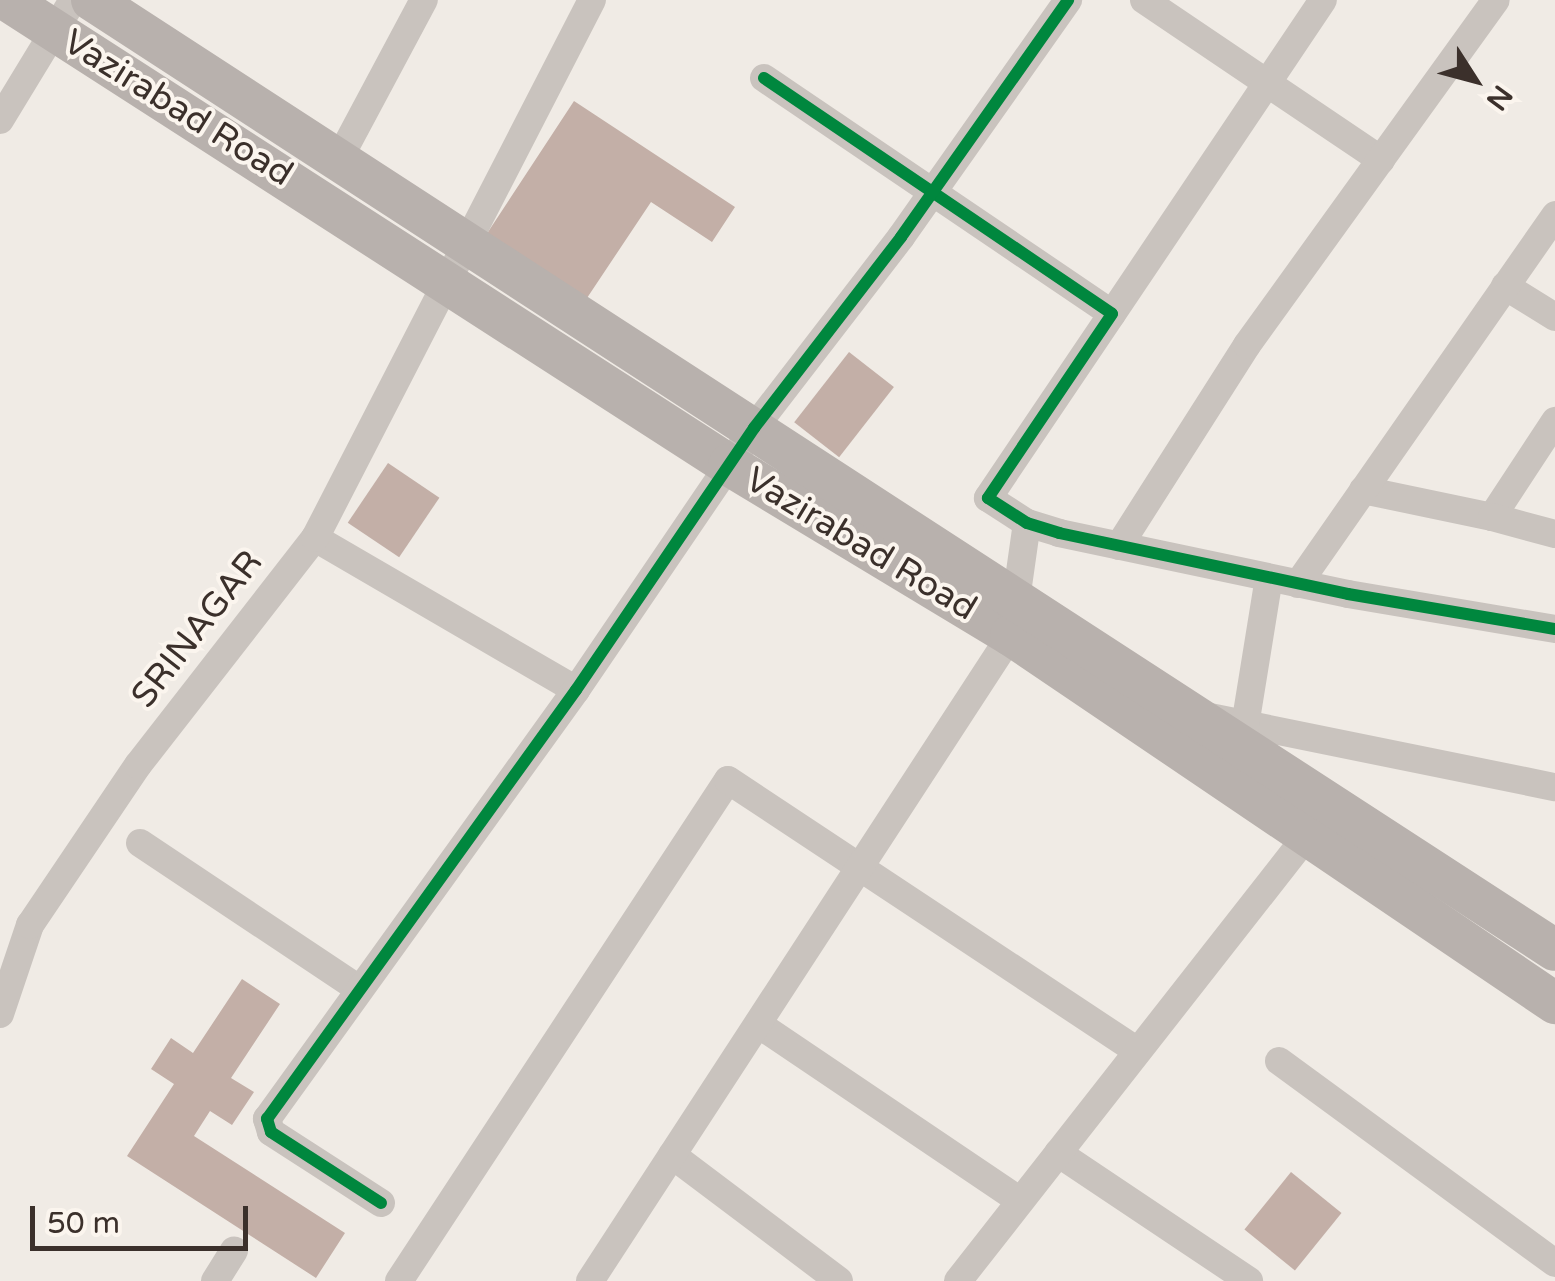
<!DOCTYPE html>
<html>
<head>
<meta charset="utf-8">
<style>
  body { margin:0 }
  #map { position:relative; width:1555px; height:1281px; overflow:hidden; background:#f0ebe5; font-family:"Varela Round",sans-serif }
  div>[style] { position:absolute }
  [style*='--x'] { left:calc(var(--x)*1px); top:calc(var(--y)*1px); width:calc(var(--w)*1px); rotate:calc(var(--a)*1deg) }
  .building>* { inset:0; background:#c3afa7; transform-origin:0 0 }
  .minor>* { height:28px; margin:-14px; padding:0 14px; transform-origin:14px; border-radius:14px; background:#c9c3be }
  .primary>* { height:42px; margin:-21px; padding:0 21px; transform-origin:21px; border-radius:21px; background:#b8b1ad }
  .cycleway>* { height:12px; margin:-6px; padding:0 6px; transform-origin:6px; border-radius:6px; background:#00873e }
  span { translate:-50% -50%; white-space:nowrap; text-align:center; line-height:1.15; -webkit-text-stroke:8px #fbf5ee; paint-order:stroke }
  .street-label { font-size:35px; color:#3b302b }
  .north { position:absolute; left:1425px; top:30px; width:100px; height:100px; -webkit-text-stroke:8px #fbf5ee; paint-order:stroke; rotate:126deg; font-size:28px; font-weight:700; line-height:40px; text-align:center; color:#3b302b }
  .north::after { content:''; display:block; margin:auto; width:35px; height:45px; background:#3b302b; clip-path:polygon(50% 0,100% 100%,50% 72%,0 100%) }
  .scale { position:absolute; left:30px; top:1206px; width:218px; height:45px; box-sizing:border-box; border:5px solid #3b302b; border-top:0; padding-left:12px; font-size:30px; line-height:35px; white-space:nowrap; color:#3b302b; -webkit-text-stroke:8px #fbf5ee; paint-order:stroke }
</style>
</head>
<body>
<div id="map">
  <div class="building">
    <i style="clip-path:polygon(574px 101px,735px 207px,712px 242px,651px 202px,585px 301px,486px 235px)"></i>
    <i style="left:849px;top:352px;width:57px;height:89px;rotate:38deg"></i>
    <i style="left:388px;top:463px;width:62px;height:72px;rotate:34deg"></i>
    <i style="clip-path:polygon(242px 979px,280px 1004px,231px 1078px,254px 1092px,232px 1125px,210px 1111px,194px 1136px,345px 1233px,316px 1278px,127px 1156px,174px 1084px,151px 1069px,171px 1038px,193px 1053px)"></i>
    <i style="left:1291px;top:1172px;width:65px;height:74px;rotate:39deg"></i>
  </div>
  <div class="minor">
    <i style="--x:1144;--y:0;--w:286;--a:34"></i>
    <i style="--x:764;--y:78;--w:420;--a:34.1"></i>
    <i style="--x:1112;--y:314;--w:222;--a:124"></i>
    <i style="--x:988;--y:498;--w:46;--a:32.7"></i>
    <i style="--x:1027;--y:523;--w:34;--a:17"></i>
    <i style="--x:1059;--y:533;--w:295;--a:11.9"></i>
    <i style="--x:1348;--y:594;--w:210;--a:9.6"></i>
    <i style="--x:0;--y:120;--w:140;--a:-58.7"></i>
    <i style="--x:340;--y:157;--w:178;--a:-61.9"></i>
    <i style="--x:1505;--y:286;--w:59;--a:31.8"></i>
    <i style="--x:1112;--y:314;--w:378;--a:-56.1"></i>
    <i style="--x:1363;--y:490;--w:132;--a:11.8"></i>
    <i style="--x:1492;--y:517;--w:115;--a:-56.7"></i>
    <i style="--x:1492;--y:517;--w:65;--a:15.1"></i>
    <i style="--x:315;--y:538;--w:302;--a:30.2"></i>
    <i style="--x:1119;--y:546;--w:238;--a:-57.5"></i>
    <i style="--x:1247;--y:345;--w:425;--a:-54.2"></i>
    <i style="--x:1298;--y:584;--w:450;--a:-55.1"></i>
    <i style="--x:1205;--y:716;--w:357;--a:11.5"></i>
    <i style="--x:1243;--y:738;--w:162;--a:-80.8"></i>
    <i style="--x:140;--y:843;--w:263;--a:33.7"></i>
    <i style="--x:0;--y:1014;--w:94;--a:-71.4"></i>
    <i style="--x:30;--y:925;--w:193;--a:-56"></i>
    <i style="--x:138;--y:765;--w:288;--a:-52.1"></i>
    <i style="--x:315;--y:538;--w:605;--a:-62.76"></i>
    <i style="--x:758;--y:1024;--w:316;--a:34"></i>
    <i style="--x:1279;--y:1061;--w:342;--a:36.2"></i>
    <i style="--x:1058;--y:1153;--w:230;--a:33.8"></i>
    <i style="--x:672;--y:1155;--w:209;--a:37"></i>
    <i style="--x:381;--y:1203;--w:131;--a:-147.2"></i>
    <i style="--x:271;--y:1132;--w:14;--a:-107"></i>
    <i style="--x:267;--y:1119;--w:529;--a:-54.24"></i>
    <i style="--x:576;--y:690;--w:317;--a:-55.8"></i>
    <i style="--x:754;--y:428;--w:241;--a:-52.4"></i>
    <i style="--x:901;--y:237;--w:290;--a:-54.8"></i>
    <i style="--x:215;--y:1281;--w:36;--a:-58"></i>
    <i style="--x:399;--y:1281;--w:599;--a:-56.71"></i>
    <i style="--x:728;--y:780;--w:491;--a:33.5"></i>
    <i style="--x:590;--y:1281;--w:771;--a:-56.91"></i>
    <i style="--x:1011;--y:635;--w:113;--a:-81.9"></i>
    <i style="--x:958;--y:1281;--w:582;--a:-51.91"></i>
  </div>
  <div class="primary">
    <i style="--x:7;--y:0;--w:859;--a:32.78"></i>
    <i style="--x:729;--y:465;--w:329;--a:31.1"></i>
    <i style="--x:1011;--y:635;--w:657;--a:34.08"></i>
    <i style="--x:92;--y:0;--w:1744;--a:33"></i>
  </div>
  <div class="cycleway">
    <i style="--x:764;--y:78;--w:420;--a:34.1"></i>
    <i style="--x:1112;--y:314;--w:222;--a:124"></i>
    <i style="--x:988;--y:498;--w:46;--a:32.7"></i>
    <i style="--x:1027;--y:523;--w:34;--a:17"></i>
    <i style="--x:1059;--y:533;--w:295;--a:11.9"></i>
    <i style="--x:1348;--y:594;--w:210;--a:9.6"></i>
    <i style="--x:381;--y:1203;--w:131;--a:-147.2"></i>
    <i style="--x:271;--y:1132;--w:14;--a:-107"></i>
    <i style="--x:267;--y:1119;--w:529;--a:-54.24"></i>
    <i style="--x:576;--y:690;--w:317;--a:-55.8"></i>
    <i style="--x:754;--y:428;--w:241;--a:-52.4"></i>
    <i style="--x:901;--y:237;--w:290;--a:-54.8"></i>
  </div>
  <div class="street-label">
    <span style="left:178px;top:108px;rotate:32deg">Vazirabad Road</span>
    <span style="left:861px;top:544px;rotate:31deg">Vazirabad Road</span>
    <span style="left:197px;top:629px;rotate:-52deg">SRINAGAR</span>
  </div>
  <div class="north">N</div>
  <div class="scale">50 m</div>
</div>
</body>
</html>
